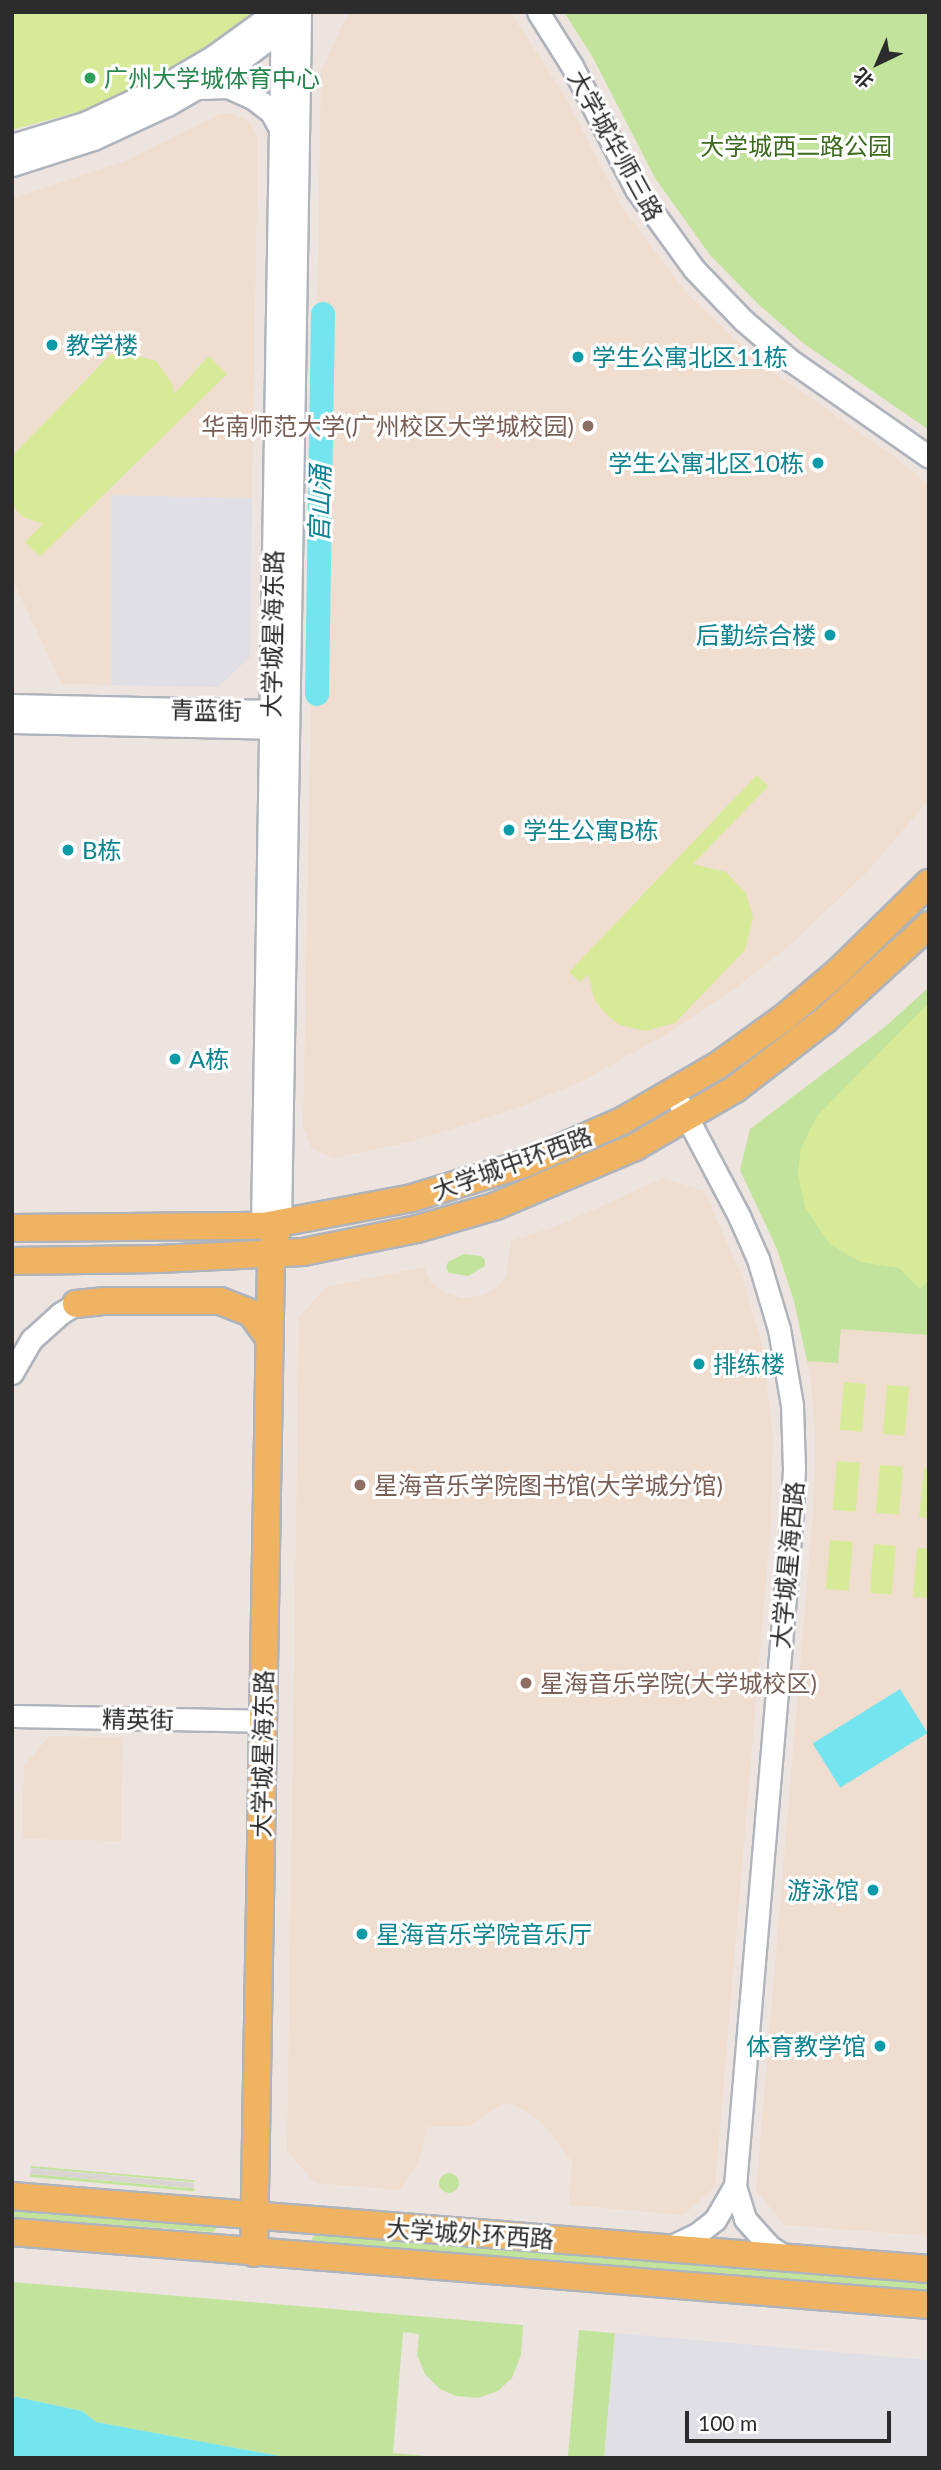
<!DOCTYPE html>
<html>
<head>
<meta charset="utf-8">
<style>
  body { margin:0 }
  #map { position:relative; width:941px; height:2470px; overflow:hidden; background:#eee4df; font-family:Lato,"Noto Sans SC",sans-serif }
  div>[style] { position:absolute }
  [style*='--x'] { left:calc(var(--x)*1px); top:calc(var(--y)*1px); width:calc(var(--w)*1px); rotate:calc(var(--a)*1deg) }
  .industrial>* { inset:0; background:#e0dfe6 }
  .education>* { inset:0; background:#efdecf }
  .green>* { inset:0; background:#c2e39c; transform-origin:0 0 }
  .round { border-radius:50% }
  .pitch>* { inset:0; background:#d7ea98; transform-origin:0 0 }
  .plaza>* { inset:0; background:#dad5d2 }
  .water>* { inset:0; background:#74e5ee; transform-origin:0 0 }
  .river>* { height:24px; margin:-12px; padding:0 12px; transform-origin:12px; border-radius:12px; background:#74e5ee }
  .roads { filter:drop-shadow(2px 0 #afb4bc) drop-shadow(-2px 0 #afb4bc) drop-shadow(0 2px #afb4bc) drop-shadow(0 -2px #afb4bc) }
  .tertiary>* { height:21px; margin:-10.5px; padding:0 10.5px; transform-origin:10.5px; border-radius:10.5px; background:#fff }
  .secondary>* { height:23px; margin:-11.5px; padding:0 11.5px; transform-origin:11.5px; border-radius:11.5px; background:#fff }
  .primary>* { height:26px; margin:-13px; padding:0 13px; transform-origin:13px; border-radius:13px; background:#efb362 }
  .dots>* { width:19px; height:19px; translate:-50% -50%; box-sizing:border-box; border:4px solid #fff; border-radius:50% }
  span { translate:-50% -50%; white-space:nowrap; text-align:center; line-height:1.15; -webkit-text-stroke:6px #fff; paint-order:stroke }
  .leisure-label { font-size:24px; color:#27864d }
  .left { translate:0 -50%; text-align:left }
  .street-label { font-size:24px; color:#2c2c2c }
  .park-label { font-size:24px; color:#3b6a1c }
  .culture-label { font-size:24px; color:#0d838f }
  .right { translate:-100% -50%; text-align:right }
  .education-label { font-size:24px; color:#785e54 }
  .water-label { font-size:26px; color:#0f8296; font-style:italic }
  .frame { position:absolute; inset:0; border:14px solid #2c2c2c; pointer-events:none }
  .north { position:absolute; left:843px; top:28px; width:70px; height:70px; -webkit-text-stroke:5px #fff; paint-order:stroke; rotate:224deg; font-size:19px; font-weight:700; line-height:28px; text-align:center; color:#2c2c2c }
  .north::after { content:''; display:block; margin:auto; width:24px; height:32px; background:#2c2c2c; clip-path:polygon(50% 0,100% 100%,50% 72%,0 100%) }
  .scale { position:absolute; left:685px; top:2411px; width:206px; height:32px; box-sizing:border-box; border:4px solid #2c2c2c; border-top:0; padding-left:9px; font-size:21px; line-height:24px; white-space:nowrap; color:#2c2c2c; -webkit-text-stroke:5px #fff; paint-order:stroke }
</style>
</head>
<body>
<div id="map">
  <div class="industrial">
    <i style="clip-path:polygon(111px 495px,252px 498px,250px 657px,218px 687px,111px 685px)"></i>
    <i style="clip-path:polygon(615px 2333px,929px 2360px,929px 2458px,604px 2458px)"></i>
  </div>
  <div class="education">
    <i style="clip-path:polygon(351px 12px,510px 12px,565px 96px,622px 207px,687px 294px,762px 364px,892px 455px,929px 485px,929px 800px,868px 871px,790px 945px,737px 987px,667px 1034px,582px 1081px,518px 1108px,410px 1142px,334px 1158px,312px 1149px,303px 1126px,311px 696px,323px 696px,329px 312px,317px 311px,321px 71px,345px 19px)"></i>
    <i style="clip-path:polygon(231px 113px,250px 122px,258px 140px,252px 498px,111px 495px,111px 685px,62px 684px,12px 579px,12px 198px,123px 162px,220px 114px)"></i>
    <i style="clip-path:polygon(929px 987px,929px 2236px,785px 2225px,756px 2191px,813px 1512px,815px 1439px,811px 1382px,794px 1301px,771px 1234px,740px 1170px,750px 1129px,885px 1027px)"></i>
    <i style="clip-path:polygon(664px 1178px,704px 1191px,741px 1274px,763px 1348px,773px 1437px,771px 1523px,715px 2187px,683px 2215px,569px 2205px,572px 2162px,543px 2124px,526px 2111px,508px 2103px,500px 2105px,469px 2126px,428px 2127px,417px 2166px,399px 2190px,315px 2183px,287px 2151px,299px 1317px,326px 1287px,424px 1267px,430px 1281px,445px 1293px,463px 1298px,483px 1295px,497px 1287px,506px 1276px,511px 1241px,557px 1226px)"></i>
    <i style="clip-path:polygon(49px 1736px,123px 1737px,121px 1841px,22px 1839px,24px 1766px)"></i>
  </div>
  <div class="green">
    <i style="clip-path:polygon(564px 12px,929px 12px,929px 430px,803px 343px,758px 304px,710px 255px,655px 178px,592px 56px)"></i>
    <i style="clip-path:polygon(929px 987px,929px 1335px,841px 1329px,838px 1363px,807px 1361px,794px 1301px,777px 1249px,740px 1170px,750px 1129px,885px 1027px)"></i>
    <i style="clip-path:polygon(464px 1254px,481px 1256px,485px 1260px,485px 1266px,468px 1276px,449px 1273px,446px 1267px,448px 1262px)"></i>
    <i style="left:31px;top:2166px;width:164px;height:2px;rotate:5deg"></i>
    <i class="round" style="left:439px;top:2173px;width:20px;height:20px"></i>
    <i style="left:30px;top:2174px;width:165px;height:3px;rotate:5deg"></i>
    <i style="clip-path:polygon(12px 2206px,216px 2225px,217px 2228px,213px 2232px,12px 2217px)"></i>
    <i style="clip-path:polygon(318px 2232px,929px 2283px,929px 2297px,314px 2245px,312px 2238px)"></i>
    <i style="clip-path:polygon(12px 2282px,523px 2325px,521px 2355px,512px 2378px,498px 2391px,478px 2398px,456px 2396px,440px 2389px,425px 2374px,417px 2355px,419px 2334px,403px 2332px,393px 2453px,451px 2458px,290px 2458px,96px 2422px,82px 2411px,12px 2396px)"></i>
    <i style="left:579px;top:2330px;width:36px;height:128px;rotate:5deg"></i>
  </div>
  <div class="pitch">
    <i style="clip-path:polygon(12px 12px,268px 12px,120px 100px,12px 130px)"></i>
    <i style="clip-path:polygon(127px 353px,156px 361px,172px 383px,174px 394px,209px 356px,227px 374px,40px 557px,25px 542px,43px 524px,21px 516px,12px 504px,12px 456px,110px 355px)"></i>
    <i style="clip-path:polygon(757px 775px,768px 786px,693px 864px,726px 872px,746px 893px,753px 917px,745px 950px,675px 1023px,645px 1031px,620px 1025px,609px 1017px,595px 1001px,588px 974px,580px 982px,569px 972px)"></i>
    <i style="clip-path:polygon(929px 1003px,929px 1280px,920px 1289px,899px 1268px,860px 1262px,830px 1244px,805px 1208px,798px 1173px,801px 1148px,817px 1116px)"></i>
    <i style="left:844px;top:1382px;width:22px;height:48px;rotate:5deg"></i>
    <i style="left:887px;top:1385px;width:22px;height:49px;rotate:5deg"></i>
    <i style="left:837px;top:1461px;width:23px;height:49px;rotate:5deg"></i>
    <i style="left:880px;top:1465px;width:23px;height:48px;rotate:5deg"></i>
    <i style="clip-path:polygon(924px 1468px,929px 1469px,929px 1518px,919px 1517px)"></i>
    <i style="left:830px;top:1540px;width:23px;height:49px;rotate:5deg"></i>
    <i style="left:874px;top:1544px;width:22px;height:49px;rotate:5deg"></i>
    <i style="clip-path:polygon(917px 1548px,929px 1549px,929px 1598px,913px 1597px)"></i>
  </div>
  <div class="plaza">
    <i style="clip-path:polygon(31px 2168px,194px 2183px,194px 2188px,30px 2174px)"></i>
  </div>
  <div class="water">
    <i style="left:900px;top:1689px;width:52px;height:103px;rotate:58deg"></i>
    <i style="clip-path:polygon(12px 2396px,82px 2411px,96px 2422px,290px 2458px,12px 2458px)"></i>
  </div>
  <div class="river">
    <i style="--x:317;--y:694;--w:380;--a:-89.1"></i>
  </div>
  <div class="roads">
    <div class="tertiary">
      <i style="--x:538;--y:12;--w:64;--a:57.8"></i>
      <i style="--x:572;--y:66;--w:139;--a:62.5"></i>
      <i style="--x:636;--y:189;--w:99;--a:54.1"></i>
      <i style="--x:694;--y:269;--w:71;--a:46.1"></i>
      <i style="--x:743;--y:320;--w:62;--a:40.4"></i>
      <i style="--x:790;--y:360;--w:169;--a:34.9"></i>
      <i style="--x:12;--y:705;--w:259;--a:1.3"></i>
      <i style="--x:271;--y:711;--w:17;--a:25"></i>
      <i style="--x:12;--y:722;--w:259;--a:1.3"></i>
      <i style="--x:271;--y:728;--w:17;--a:-28"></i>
      <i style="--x:680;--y:1104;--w:127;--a:62.2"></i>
      <i style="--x:739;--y:1216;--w:47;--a:66.2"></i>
      <i style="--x:758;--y:1259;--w:73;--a:73.3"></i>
      <i style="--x:779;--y:1329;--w:77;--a:80.3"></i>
      <i style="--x:792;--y:1405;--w:64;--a:88.2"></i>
      <i style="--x:794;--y:1469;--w:57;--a:93"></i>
      <i style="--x:791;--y:1526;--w:662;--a:94.85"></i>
      <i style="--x:735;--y:2186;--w:34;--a:73"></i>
      <i style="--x:745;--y:2219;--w:36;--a:48"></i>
      <i style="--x:769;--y:2246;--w:20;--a:33"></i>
      <i style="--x:12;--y:1373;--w:39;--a:-60"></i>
      <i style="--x:32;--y:1339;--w:39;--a:-42"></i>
      <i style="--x:61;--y:1313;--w:17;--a:-31"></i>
      <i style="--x:12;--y:1716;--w:251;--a:1.1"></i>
      <i style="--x:670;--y:2247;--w:30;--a:-26"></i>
      <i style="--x:697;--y:2234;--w:23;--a:-38"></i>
      <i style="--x:715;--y:2220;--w:39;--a:-60"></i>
    </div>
    <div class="secondary">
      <i style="--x:198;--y:87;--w:30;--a:-2"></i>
      <i style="--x:228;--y:86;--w:27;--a:24"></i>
      <i style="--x:253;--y:97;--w:24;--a:38"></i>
      <i style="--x:272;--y:112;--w:18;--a:61"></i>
      <i style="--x:12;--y:146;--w:78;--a:-17"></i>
      <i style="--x:87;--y:123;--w:81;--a:-25"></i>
      <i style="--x:160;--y:89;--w:63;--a:-30.7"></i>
      <i style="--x:214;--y:57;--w:77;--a:-36"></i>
      <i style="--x:12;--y:164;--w:85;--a:-17.8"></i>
      <i style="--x:93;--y:138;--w:81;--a:-24.7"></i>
      <i style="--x:167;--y:104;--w:66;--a:-30.1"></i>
      <i style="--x:224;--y:71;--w:84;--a:-36.7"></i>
      <i style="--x:279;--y:1224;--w:1209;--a:-89.05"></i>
      <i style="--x:263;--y:1226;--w:1214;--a:-89.06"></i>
    </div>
    <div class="primary">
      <i style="--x:12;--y:1228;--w:251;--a:-0.5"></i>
      <i style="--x:263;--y:1226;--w:152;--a:-10.6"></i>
      <i style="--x:412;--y:1198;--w:117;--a:-16.9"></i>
      <i style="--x:524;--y:1164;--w:107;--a:-23.7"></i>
      <i style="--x:622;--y:1121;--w:110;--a:-30.1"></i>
      <i style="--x:717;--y:1066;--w:84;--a:-35.8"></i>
      <i style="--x:785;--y:1017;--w:71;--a:-40.4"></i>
      <i style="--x:839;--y:971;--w:126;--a:-44.4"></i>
      <i style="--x:12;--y:1261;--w:146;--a:-0.8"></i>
      <i style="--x:158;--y:1259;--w:145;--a:-2.8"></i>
      <i style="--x:303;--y:1252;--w:116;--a:-11.4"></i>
      <i style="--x:417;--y:1229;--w:82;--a:-16.2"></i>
      <i style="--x:496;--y:1206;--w:151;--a:-23"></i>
      <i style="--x:635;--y:1147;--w:116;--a:-30.1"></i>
      <i style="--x:735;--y:1089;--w:113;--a:-37.5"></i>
      <i style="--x:825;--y:1020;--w:141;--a:-42.4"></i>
      <i style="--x:76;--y:1304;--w:27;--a:-6"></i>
      <i style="--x:103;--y:1301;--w:117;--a:0"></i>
      <i style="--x:220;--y:1301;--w:33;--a:21"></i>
      <i style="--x:251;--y:1313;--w:31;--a:54"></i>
      <i style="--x:12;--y:2196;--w:920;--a:4.55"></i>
      <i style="--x:12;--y:2232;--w:920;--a:4.55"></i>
      <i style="--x:254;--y:2253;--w:998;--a:-89.02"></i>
      <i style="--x:271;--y:1255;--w:32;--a:-76"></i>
    </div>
  </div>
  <div class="dots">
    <i style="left:90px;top:78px;background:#2e9e5b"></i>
    <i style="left:52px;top:345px;background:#0f9aa8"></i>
    <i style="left:578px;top:357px;background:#0f9aa8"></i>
    <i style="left:588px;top:426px;background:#8d6e63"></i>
    <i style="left:818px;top:463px;background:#0f9aa8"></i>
    <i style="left:830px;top:635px;background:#0f9aa8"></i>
    <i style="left:509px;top:830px;background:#0f9aa8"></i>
    <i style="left:68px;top:850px;background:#0f9aa8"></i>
    <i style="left:175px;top:1059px;background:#0f9aa8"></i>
    <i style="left:699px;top:1364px;background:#0f9aa8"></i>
    <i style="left:360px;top:1485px;background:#8d6e63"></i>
    <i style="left:526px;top:1683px;background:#8d6e63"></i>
    <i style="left:873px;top:1890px;background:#0f9aa8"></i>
    <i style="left:362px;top:1934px;background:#0f9aa8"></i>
    <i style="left:880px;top:2046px;background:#0f9aa8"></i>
  </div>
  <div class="leisure-label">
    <span class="left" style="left:104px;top:78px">广州大学城体育中心</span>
  </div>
  <div class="street-label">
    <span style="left:616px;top:145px;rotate:61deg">大学城华师三路</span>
    <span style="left:272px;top:634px;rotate:-89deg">大学城星海东路</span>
    <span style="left:206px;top:710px;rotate:1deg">青蓝街</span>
    <span style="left:512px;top:1163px;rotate:-20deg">大学城中环西路</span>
    <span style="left:787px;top:1565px;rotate:-85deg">大学城星海西路</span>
    <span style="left:138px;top:1719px;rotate:1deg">精英街</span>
    <span style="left:262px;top:1754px;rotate:-89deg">大学城星海东路</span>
    <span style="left:470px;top:2233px;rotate:4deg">大学城外环西路</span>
  </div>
  <div class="park-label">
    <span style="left:796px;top:146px">大学城西二路公园</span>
  </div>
  <div class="culture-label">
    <span class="left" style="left:66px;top:345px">教学楼</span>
    <span class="left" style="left:592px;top:357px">学生公寓北区11栋</span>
    <span class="right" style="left:804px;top:463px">学生公寓北区10栋</span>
    <span class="right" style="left:816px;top:635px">后勤综合楼</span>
    <span class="left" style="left:523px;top:830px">学生公寓B栋</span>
    <span class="left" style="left:82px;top:850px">B栋</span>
    <span class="left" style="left:189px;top:1059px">A栋</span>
    <span class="left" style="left:713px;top:1364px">排练楼</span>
    <span class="right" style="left:859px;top:1890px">游泳馆</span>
    <span class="left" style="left:376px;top:1934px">星海音乐学院音乐厅</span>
    <span class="right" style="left:866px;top:2046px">体育教学馆</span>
  </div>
  <div class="education-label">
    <span class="right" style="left:574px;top:426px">华南师范大学(广州校区大学城校园)</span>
    <span class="left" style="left:374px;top:1485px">星海音乐学院图书馆(大学城分馆)</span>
    <span class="left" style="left:540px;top:1683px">星海音乐学院(大学城校区)</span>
  </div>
  <div class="water-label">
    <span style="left:320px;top:504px;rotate:-89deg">官山涌</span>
  </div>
  <div class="frame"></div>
  <div class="north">北</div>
  <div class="scale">100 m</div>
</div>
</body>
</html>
